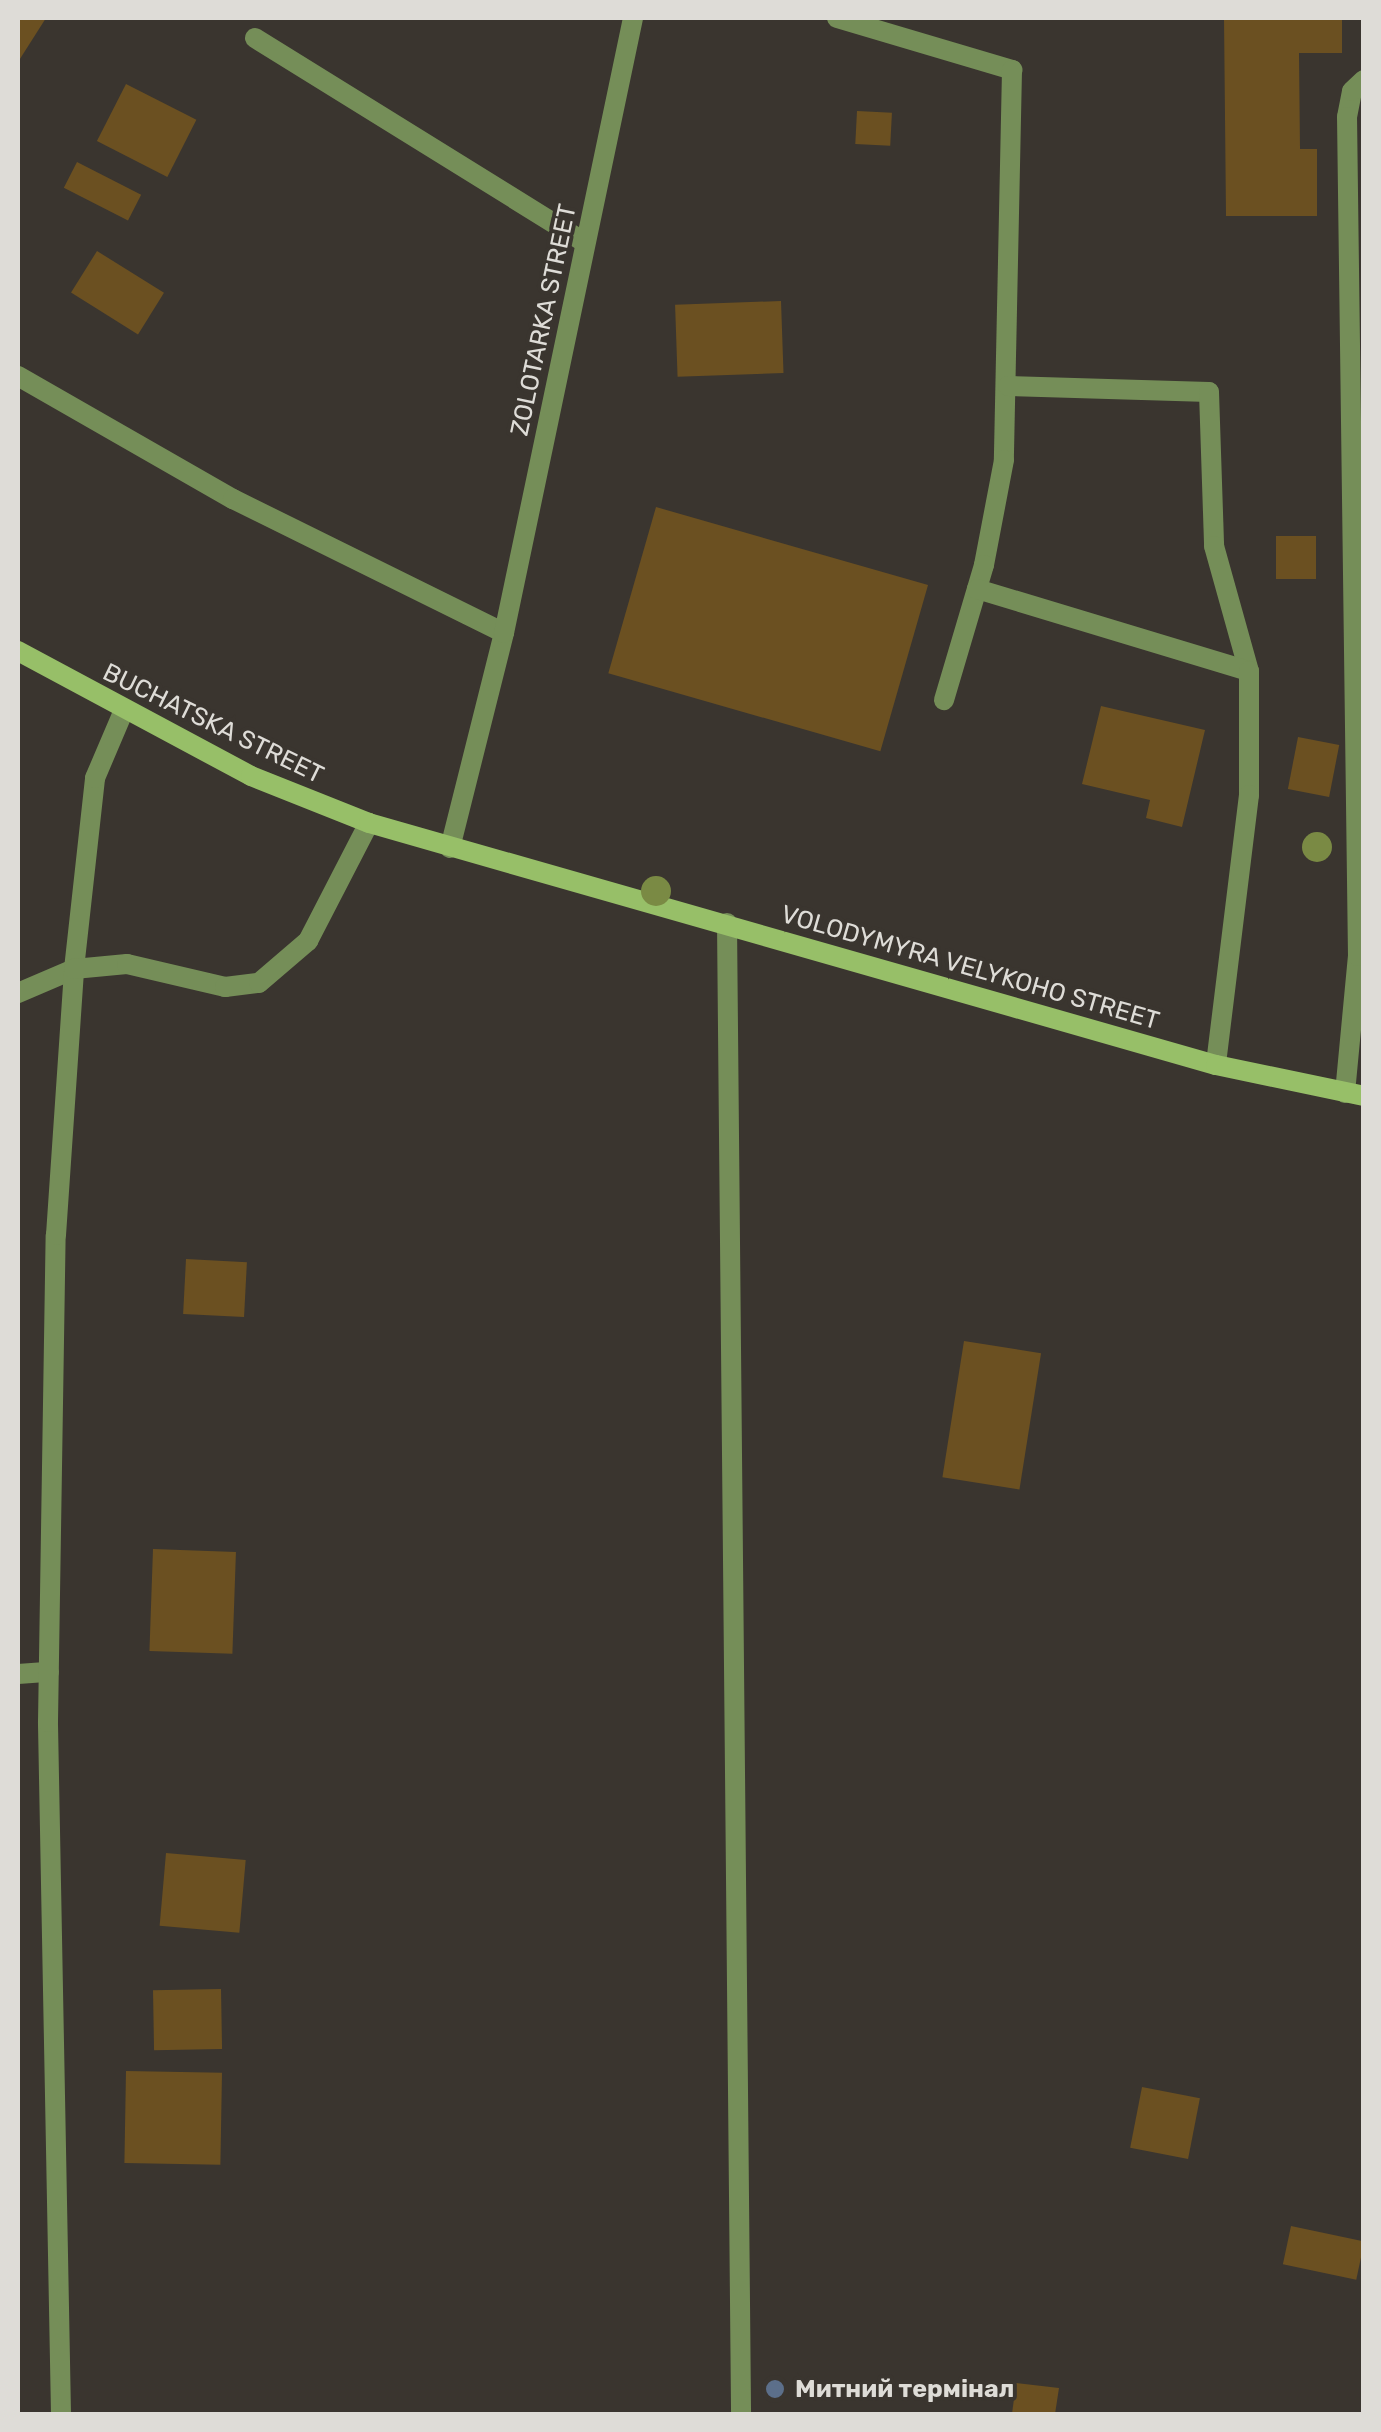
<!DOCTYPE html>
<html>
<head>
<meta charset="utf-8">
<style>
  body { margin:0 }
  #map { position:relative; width:1381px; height:2432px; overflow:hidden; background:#3a352f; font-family:Rubik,sans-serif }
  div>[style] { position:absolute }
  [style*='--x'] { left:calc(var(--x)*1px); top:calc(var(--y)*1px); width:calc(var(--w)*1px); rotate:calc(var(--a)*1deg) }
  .building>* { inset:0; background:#6b5021; transform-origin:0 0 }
  .service>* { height:20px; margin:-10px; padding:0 10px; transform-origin:10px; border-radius:10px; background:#758e58 }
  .minor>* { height:20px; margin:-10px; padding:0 10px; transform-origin:10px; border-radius:10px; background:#758e58 }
  .secondary>* { height:20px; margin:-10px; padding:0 10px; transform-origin:10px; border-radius:10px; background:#97bf68 }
  .trees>* { width:30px; height:30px; margin:-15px; border-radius:50%; background:#7a8a44 }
  .dots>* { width:28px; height:28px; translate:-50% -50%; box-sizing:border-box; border:5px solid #3a352f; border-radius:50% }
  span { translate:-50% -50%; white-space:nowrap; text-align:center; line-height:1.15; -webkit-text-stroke:8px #3a352f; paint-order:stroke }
  .street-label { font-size:25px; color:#dedcd7 }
  .poi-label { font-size:25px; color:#dedcd7; font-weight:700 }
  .left { translate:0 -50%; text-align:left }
  .frame { position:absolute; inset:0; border:20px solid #dedcd7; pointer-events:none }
</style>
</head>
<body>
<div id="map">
  <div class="building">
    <i style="clip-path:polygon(18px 18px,46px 18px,18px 62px)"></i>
    <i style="clip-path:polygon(1224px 18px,1342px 18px,1342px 53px,1299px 53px,1300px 149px,1317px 149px,1317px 216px,1226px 216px)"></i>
    <i style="left:126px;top:84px;width:79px;height:64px;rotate:27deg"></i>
    <i style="left:857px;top:111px;width:35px;height:33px;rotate:3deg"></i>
    <i style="left:77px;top:162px;width:72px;height:29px;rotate:27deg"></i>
    <i style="left:97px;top:251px;width:79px;height:49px;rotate:32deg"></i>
    <i style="left:781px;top:301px;width:72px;height:106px;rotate:88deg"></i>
    <i style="left:656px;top:507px;width:283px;height:173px;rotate:16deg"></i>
    <i style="left:1276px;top:536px;width:40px;height:43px"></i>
    <i style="clip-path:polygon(1101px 706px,1205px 730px,1182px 827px,1146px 818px,1150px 800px,1082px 784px)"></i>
    <i style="left:1298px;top:737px;width:42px;height:53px;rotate:11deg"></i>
    <i style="left:186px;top:1259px;width:61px;height:55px;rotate:3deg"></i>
    <i style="left:964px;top:1341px;width:78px;height:138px;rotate:9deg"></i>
    <i style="left:153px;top:1549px;width:83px;height:102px;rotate:2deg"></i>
    <i style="left:166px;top:1853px;width:80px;height:73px;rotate:5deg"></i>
    <i style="left:221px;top:1989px;width:60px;height:68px;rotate:89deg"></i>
    <i style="left:126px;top:2071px;width:96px;height:92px;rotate:1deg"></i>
    <i style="left:1142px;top:2087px;width:59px;height:62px;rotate:11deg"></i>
    <i style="left:1291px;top:2226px;width:75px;height:39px;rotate:12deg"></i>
    <i style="clip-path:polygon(1016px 2383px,1059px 2388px,1055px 2414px,1012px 2414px)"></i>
  </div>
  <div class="service">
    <i style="--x:837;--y:18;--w:183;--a:16.5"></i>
    <i style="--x:1012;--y:70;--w:390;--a:91.2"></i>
    <i style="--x:1004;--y:460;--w:107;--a:100.8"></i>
    <i style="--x:984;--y:565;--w:141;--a:106.5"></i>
    <i style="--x:255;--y:38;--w:388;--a:31.8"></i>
    <i style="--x:1347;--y:117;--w:26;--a:-79"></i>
    <i style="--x:1352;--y:91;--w:16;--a:-43"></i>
    <i style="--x:1008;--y:386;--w:201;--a:1.7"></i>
    <i style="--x:1209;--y:392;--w:154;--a:88.1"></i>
    <i style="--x:1214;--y:546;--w:130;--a:74.4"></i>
    <i style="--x:977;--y:589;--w:284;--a:16.8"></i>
    <i style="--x:1249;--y:671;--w:124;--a:90"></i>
    <i style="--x:1249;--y:795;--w:272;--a:97"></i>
    <i style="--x:727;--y:923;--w:1491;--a:89.46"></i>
    <i style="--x:18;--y:1674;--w:31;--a:-4"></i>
  </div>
  <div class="minor">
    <i style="--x:18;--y:376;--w:248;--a:29.8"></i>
    <i style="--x:233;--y:499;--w:302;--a:26.3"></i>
    <i style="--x:450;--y:848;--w:222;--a:-75.9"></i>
    <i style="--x:504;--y:633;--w:628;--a:-78.15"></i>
    <i style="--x:18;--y:993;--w:61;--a:-23.2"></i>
    <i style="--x:74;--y:969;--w:192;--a:-83.7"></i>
    <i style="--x:95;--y:778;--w:74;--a:-66.9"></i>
    <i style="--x:1345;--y:1093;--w:138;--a:-84.6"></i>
    <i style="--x:1358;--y:956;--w:839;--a:-90.75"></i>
    <i style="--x:61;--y:2414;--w:692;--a:-91.08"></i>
    <i style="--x:48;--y:1722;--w:487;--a:-89.1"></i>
    <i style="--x:56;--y:1235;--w:267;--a:-86.1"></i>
    <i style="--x:74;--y:969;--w:53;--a:-5.4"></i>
    <i style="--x:127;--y:964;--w:101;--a:13.2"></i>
    <i style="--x:225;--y:987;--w:34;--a:-7"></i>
    <i style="--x:259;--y:983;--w:65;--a:-40.6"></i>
    <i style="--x:308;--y:941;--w:133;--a:-62.7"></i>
  </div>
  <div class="secondary">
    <i style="--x:18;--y:651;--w:264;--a:28.2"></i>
    <i style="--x:251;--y:776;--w:127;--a:21.7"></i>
    <i style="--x:369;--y:823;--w:881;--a:15.95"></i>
    <i style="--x:1216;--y:1065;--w:151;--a:11.8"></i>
  </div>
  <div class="trees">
    <i style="left:1317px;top:847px"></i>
    <i style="left:656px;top:891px"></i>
  </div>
  <div class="dots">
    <i style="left:775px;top:2389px;background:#5c6f8a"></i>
  </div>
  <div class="street-label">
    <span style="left:544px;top:320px;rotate:-78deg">ZOLOTARKA STREET</span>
    <span style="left:213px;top:724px;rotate:26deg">BUCHATSKA STREET</span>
    <span style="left:970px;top:968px;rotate:16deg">VOLODYMYRA VELYKOHO STREET</span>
  </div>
  <div class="poi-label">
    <span class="left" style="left:795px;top:2389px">Митний термінал</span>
  </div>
  <div class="frame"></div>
</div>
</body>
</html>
